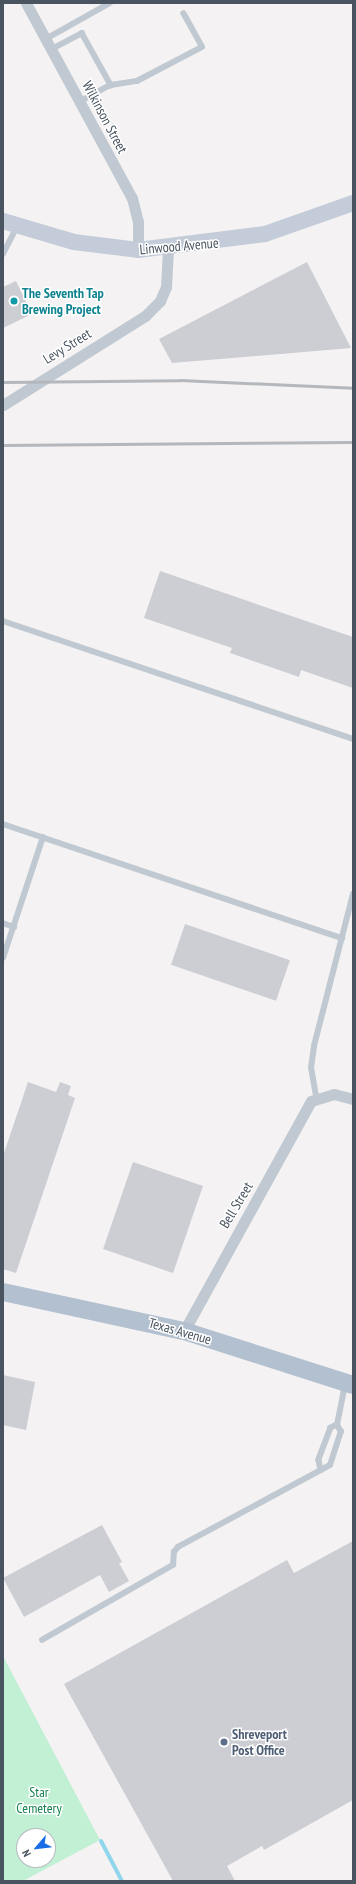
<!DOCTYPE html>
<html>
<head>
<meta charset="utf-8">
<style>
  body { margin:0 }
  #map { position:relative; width:356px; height:1884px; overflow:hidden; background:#f4f2f2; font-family:"PT Sans Narrow",sans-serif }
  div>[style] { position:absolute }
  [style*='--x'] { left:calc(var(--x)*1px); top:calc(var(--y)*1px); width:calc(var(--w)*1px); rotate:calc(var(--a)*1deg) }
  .green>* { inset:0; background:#c2f0d5 }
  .stream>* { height:4px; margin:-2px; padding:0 2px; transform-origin:2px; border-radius:2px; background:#8fd6ec }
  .building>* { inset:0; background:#ccced4; transform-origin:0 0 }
  .service>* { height:5.5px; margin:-2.75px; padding:0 2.75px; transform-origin:2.75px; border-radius:2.75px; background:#c0c9d1 }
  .minor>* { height:11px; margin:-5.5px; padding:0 5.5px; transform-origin:5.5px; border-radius:5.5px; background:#c0c9d1 }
  .secondary>* { height:16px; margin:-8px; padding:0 8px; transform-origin:8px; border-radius:8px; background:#c3ccd8 }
  .primary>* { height:18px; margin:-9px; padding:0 9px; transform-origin:9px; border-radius:9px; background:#b2c0d0 }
  .rail>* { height:3px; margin:-1.5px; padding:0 1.5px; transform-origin:1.5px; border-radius:1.5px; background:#b4b7bc }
  .dots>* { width:11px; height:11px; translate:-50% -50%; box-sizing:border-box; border:2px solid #fff; border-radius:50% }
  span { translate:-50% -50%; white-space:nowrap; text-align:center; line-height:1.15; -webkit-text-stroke:3px #fff; paint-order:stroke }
  .street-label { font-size:14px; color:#495460 }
  .culture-label { font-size:14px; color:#0d838f; font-weight:700 }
  .left { translate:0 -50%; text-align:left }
  .service-label { font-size:14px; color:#4e5e75; font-weight:700 }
  .park-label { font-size:14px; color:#188351 }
  .frame { position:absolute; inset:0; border:4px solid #495460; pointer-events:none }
  .north { position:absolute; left:16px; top:1828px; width:40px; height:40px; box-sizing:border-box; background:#fff; border:1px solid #b6bbbf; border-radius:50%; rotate:242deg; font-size:11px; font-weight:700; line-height:16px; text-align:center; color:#495460 }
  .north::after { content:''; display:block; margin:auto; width:14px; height:18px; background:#1b6de5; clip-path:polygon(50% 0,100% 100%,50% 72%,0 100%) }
</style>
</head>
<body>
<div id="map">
  <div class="green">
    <i style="clip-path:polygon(evenodd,3px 1656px,100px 1840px,23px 1881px,3px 1881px,3px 1656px,24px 1836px,48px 1836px,48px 1860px,24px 1860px,24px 1836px)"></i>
  </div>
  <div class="stream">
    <i style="--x:101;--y:1841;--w:45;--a:62.3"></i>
  </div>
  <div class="building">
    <i style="clip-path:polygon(307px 262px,351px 348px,172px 363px,159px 339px)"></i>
    <i style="clip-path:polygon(16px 281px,32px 314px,3px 328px,3px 287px)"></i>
    <i style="clip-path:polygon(160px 571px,353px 637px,353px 688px,301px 670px,299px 677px,230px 653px,232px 648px,144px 618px)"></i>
    <i style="left:185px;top:924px;width:111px;height:43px;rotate:19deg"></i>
    <i style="clip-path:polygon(28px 1082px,56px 1092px,60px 1082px,71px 1086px,68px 1095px,75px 1098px,16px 1273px,3px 1269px,3px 1156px)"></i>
    <i style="left:133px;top:1162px;width:74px;height:92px;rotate:19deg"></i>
    <i style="clip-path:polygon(3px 1375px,35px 1382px,26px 1430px,3px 1425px)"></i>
    <i style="clip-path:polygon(102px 1525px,122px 1562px,119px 1563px,129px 1581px,109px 1592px,100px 1575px,24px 1617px,3px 1578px)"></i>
    <i style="clip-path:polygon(353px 1541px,353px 1800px,264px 1850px,262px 1846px,227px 1866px,235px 1881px,173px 1881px,64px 1684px,287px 1560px,294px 1573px)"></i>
  </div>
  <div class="service">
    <i style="--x:46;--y:39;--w:73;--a:-29.4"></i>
    <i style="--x:52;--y:49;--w:34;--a:-28"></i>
    <i style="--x:82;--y:33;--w:60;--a:60.9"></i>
    <i style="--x:111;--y:85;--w:35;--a:151"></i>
    <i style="--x:111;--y:85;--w:26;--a:-9"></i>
    <i style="--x:137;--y:81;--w:73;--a:-27.6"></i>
    <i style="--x:202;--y:47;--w:38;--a:-119"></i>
    <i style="--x:3;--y:254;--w:31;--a:-63"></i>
    <i style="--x:3;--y:621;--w:369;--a:18.6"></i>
    <i style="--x:3;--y:824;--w:358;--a:18.6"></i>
    <i style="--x:3;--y:923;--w:12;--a:20"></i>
    <i style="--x:3;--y:958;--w:127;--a:-71.7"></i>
    <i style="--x:316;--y:1096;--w:28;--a:-100"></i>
    <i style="--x:311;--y:1068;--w:22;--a:-82"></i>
    <i style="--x:314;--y:1046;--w:157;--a:-75.6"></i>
    <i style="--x:337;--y:1425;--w:7;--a:153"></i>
    <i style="--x:331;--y:1428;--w:34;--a:111"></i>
    <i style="--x:319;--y:1460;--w:10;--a:79"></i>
    <i style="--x:321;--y:1470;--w:10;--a:-29"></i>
    <i style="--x:330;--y:1465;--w:35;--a:-72"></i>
    <i style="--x:341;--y:1432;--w:8;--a:-120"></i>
    <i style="--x:337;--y:1425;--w:41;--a:-78.7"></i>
    <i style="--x:42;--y:1640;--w:151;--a:-29.8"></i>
    <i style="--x:173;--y:1565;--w:13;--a:-86"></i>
    <i style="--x:174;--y:1552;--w:6;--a:-51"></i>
    <i style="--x:178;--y:1547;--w:162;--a:-28.3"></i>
  </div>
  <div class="minor">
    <i style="--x:26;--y:3;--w:222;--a:61.5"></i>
    <i style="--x:132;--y:198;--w:25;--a:76"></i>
    <i style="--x:138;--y:222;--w:28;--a:90"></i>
    <i style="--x:3;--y:405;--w:168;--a:-32.1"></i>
    <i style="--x:145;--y:316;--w:21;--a:-45"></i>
    <i style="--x:160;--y:301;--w:15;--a:-67"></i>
    <i style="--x:166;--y:287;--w:39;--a:-87"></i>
    <i style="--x:184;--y:1331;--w:263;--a:-61.1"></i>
    <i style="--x:311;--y:1101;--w:24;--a:-17"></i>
    <i style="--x:334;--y:1094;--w:20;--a:15"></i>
  </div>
  <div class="secondary">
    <i style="--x:3;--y:221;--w:74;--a:16.5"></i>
    <i style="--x:74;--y:242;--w:64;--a:7.1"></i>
    <i style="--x:138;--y:250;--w:128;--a:-7.2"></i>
    <i style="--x:265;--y:234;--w:93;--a:-19.4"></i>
  </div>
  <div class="primary">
    <i style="--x:3;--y:1292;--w:185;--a:12.2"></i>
    <i style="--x:184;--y:1331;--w:177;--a:17.7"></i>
  </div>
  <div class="rail">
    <i style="--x:3;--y:382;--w:177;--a:-0.6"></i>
    <i style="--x:180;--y:380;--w:173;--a:2.6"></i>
    <i style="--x:3;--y:445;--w:350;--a:-0.5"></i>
  </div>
  <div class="dots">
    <i style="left:14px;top:301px;background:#0f9aa8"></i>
    <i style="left:224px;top:1742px;background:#5c6f8a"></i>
  </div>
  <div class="street-label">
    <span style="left:105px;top:117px;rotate:62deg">Wilkinson Street</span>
    <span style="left:179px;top:246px;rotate:-5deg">Linwood Avenue</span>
    <span style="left:67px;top:346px;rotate:-32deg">Levy Street</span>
    <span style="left:236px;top:1205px;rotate:-59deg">Bell Street</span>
    <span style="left:180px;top:1331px;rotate:16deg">Texas Avenue</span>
  </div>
  <div class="culture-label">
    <span class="left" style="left:22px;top:301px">The Seventh Tap<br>Brewing Project</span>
  </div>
  <div class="service-label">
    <span class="left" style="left:232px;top:1742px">Shreveport<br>Post Office</span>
  </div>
  <div class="park-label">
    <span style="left:39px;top:1800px">Star<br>Cemetery</span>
  </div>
  <div class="frame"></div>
  <div class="north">N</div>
</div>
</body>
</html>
